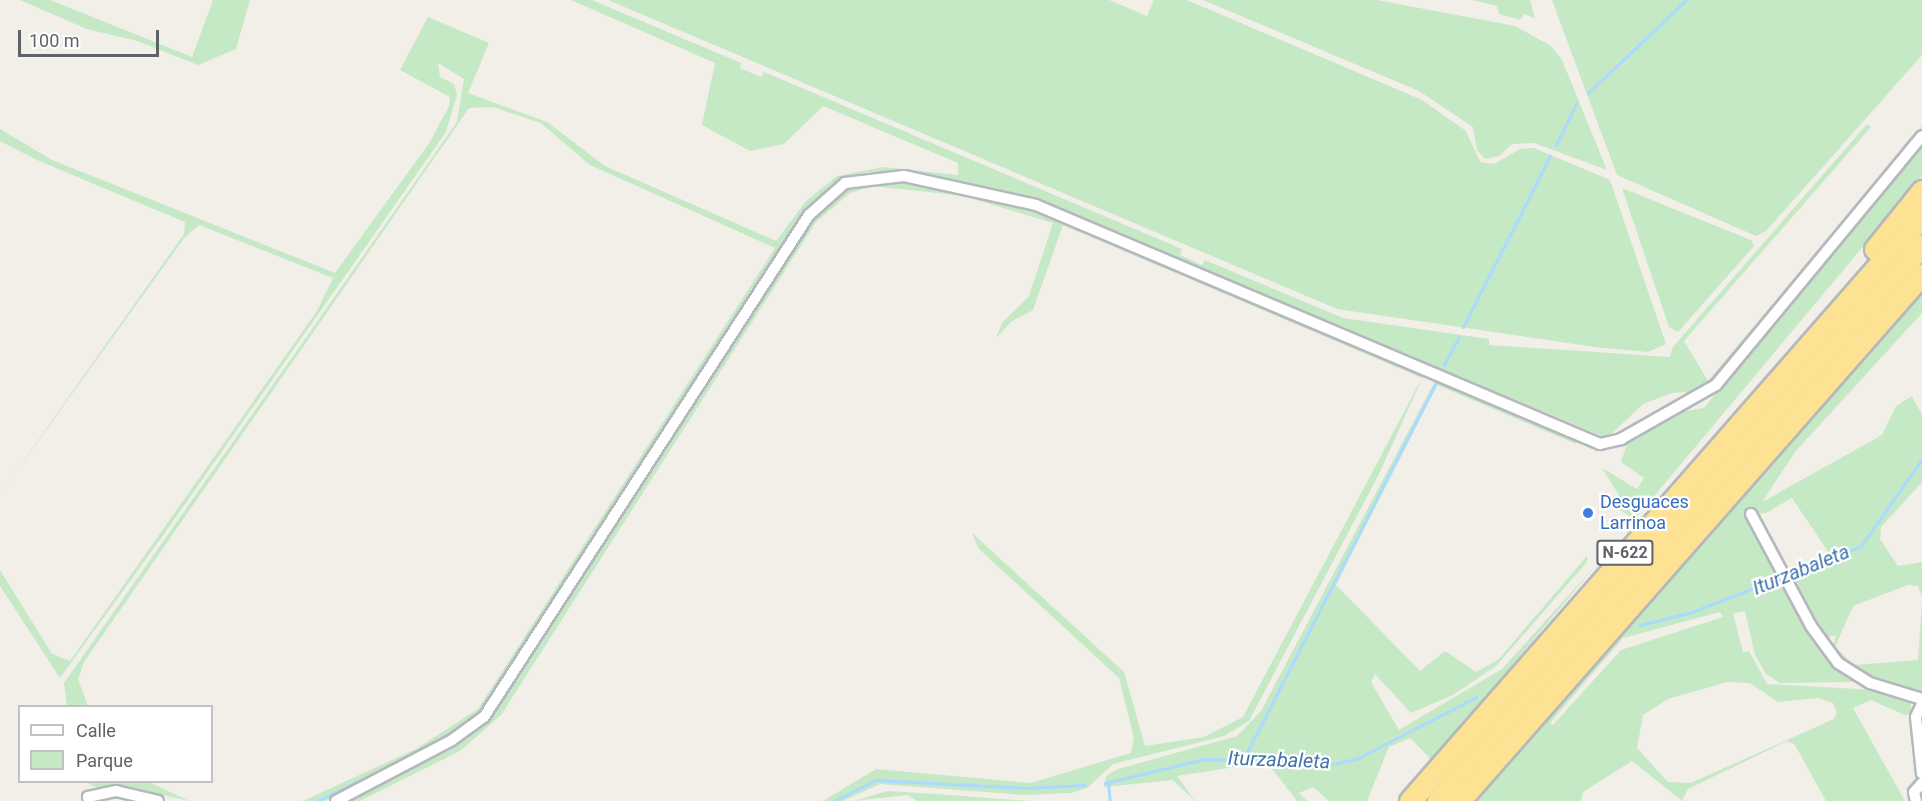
<!DOCTYPE html>
<html>
<head>
<meta charset="utf-8">
<style>
  body { margin:0 }
  #map { position:relative; width:1922px; height:801px; overflow:hidden; background:#f1efe8; font-family:Roboto,sans-serif }
  div>[style] { position:absolute }
  [style*='--x'] { left:calc(var(--x)*1px); top:calc(var(--y)*1px); width:calc(var(--w)*1px); rotate:calc(var(--a)*1deg) }
  .green>* { inset:0; background:#c5e8c5 }
  .stream>* { height:3px; margin:-1.5px; padding:0 1.5px; transform-origin:1.5px; border-radius:1.5px; background:#aadaff }
  .roads { filter:drop-shadow(2px 0 #b5b8bc) drop-shadow(-2px 0 #b5b8bc) drop-shadow(0 2px #b5b8bc) drop-shadow(0 -2px #b5b8bc) }
  .street>* { height:10px; margin:-5px; padding:0 5px; transform-origin:5px; border-radius:5px; background:#fff }
  .highway>* { height:21px; margin:-10.5px; padding:0 10.5px; transform-origin:10.5px; border-radius:10.5px; background:#fde293 }
  .dots>* { width:16px; height:16px; translate:-50% -50%; box-sizing:border-box; border:3px solid #fff; border-radius:50% }
  span { translate:-50% -50%; white-space:nowrap; text-align:center; line-height:1.15; -webkit-text-stroke:4.5px #fff; paint-order:stroke }
  .shield-label span { padding:2px 4px; background:#fff; border:2px solid; border-radius:4px; -webkit-text-stroke-width:0 }
  .shield-label { font-size:16px; color:#5f6368; font-weight:700 }
  .shop-label { font-size:18px; color:#366cbe }
  .left { translate:0 -50%; text-align:left }
  .water-label { font-size:20px; color:#4174aa; font-style:italic }
  .legend { position:absolute; left:18px; top:705px; width:195px; height:78px; box-sizing:border-box; background:#fff; border:2px solid #bfc1c3; margin:0; padding:8px 10px; list-style:none; font-size:18px; color:#5f6368 }
  .legend li { display:flex; align-items:center; gap:12px; height:30px }
  .legend b { width:30px; border:2px solid #bfc1c3 }
  .scale { position:absolute; left:18px; top:30px; width:141px; height:27px; box-sizing:border-box; border:3px solid #5f6368; border-top:0; padding-left:8px; font-size:18px; line-height:21px; white-space:nowrap; color:#5f6368; -webkit-text-stroke:4px #fff; paint-order:stroke }
</style>
</head>
<body>
<div id="map">
  <div class="green">
    <i style="clip-path:polygon(20px 0,50px 0,192px 57px,213px 0,250px 0,236px 49px,198px 65px,137px 41px,87px 29px)"></i>
    <i style="clip-path:polygon(571px 0,592px 0,741px 63px,740px 68px,761px 77px,764px 72px,1182px 249px,1180px 255px,1202px 265px,1205px 260px,1343px 318px,1489px 339px,1489px 345px,1670px 357px,1673px 347px,1867px 124px,1871px 127px,1684px 341px,1708px 381px,1922px 126px,1922px 130px,1713px 381px,1687px 398px,1685px 392px,1672px 393px,1643px 404px,1607px 438px,1029px 198px,926px 174px,866px 172px,847px 177px,806px 211px,490px 705px,475px 721px,406px 762px,325px 801px,303px 801px,416px 749px,478px 709px,775px 248px,590px 165px,541px 123px,493px 107px,469px 108px,84px 662px,78px 679px,88px 706px,67px 706px,64px 683px,457px 122px,464px 79px,438px 63px,440px 77px,454px 84px,457px 95px,446px 132px,164px 534px,60px 678px,0 586px,0 570px,52px 654px,70px 661px,317px 311px,333px 278px,199px 225px,185px 237px,0 494px,184px 234px,185px 222px,37px 160px,0 141px,0 129px,52px 160px,335px 273px,430px 142px,449px 106px,450px 97px,400px 70px,428px 17px,489px 43px,468px 93px,547px 122px,605px 166px,776px 241px,806px 201px,837px 176px,883px 167px,958px 175px,958px 163px,823px 106px,784px 144px,750px 151px,702px 125px,715px 63px)"></i>
    <i style="clip-path:polygon(608px 0,1109px 0,1147px 16px,1154px 0,1187px 0,1422px 100px,1466px 131px,1480px 162px,1494px 164px,1520px 149px,1534px 148px,1610px 180px,1666px 344px,1648px 352px,1595px 347px,1337px 309px)"></i>
    <i style="clip-path:polygon(1203px 0,1377px 0,1515px 26px,1551px 46px,1562px 60px,1607px 170px,1534px 143px,1512px 144px,1499px 156px,1485px 159px,1477px 150px,1473px 127px,1419px 91px)"></i>
    <i style="clip-path:polygon(1472px 0,1530px 0,1535px 18px,1524px 14px,1520px 20px,1499px 14px,1497px 6px)"></i>
    <i style="clip-path:polygon(1552px 0,1922px 0,1922px 55px,1766px 231px,1756px 236px,1617px 175px)"></i>
    <i style="clip-path:polygon(1922px 145px,1922px 176px,1635px 519px,1615px 507px,1620px 497px,1602px 468px,1637px 489px,1644px 478px,1621px 462px,1627px 444px,1679px 412px,1704px 408px)"></i>
    <i style="clip-path:polygon(889px 178px,996px 198px,1050px 215px,1424px 374px,1379px 474px,1249px 721px,1224px 736px,1113px 764px,1087px 788px,1071px 793px,1024px 795px,880px 784px,843px 801px,823px 801px,876px 769px,1031px 783px,1131px 753px,1134px 738px,1119px 678px,978px 548px,972px 533px,1124px 672px,1145px 746px,1204px 737px,1243px 717px,1422px 378px,1063px 225px,1033px 310px,1012px 321px,996px 338px,1002px 323px,1029px 296px,1053px 223px,964px 196px,873px 186px,850px 193px,816px 222px,501px 715px,460px 751px,360px 801px,345px 801px,452px 749px,486px 724px,817px 210px,840px 190px)"></i>
    <i style="clip-path:polygon(1622px 188px,1751px 240px,1754px 246px,1678px 332px,1669px 327px)"></i>
    <i style="clip-path:polygon(evenodd,1922px 291px,1922px 313px,1795px 452px,1762px 502px,1882px 435px,1896px 406px,1912px 396px,1922px 415px,1922px 482px,1881px 527px,1880px 539px,1898px 566px,1922px 562px,1922px 597px,1918px 586px,1908px 585px,1853px 606px,1835px 647px,1854px 665px,1918px 660px,1922px 602px,1922px 692px,1857px 671px,1835px 654px,1833px 648px,1836px 635px,1824px 638px,1790px 574px,1829px 553px,1792px 498px,1766px 513px,1748px 515px,1815px 642px,1853px 682px,1780px 683px,1766px 674px,1755px 655px,1745px 611px,1733px 613px,1743px 652px,1749px 651px,1767px 684px,1874px 690px,1911px 700px,1911px 714px,1905px 715px,1871px 700px,1853px 708px,1905px 801px,1826px 801px,1795px 745px,1787px 741px,1688px 789px,1682px 801px,1632px 761px,1583px 792px,1581px 801px,1471px 801px,1922px 291px,1720px 612px,1723px 617px,1621px 650px,1553px 725px,1550px 723px,1623px 638px,1720px 612px,1922px 291px,1727px 682px,1750px 683px,1778px 702px,1818px 698px,1833px 703px,1837px 712px,1834px 719px,1691px 783px,1668px 782px,1637px 748px,1643px 715px,1668px 699px,1727px 682px)"></i>
    <i style="clip-path:polygon(1436px 379px,1576px 438px,1576px 444px,1437px 385px,1336px 585px,1420px 671px,1445px 651px,1476px 672px,1498px 660px,1587px 556px,1587px 562px,1496px 666px,1453px 695px,1411px 713px,1375px 674px,1371px 682px,1399px 730px,1502px 669px,1597px 564px,1428px 765px,1430px 758px,1410px 738px,1389px 747px,1367px 801px,1329px 801px,1313px 787px,1299px 793px,1307px 801px,1297px 801px,1267px 762px,1177px 776px,1195px 801px,1173px 780px,1104px 787px,1106px 776px,1118px 769px,1237px 736px,1261px 711px)"></i>
    <i style="clip-path:polygon(86px 782px,149px 782px,189px 801px,129px 787px,99px 789px)"></i>
    <i style="clip-path:polygon(887px 791px,935px 794px,1029px 801px,917px 801px,907px 795px,854px 801px)"></i>
  </div>
  <div class="stream">
    <i style="--x:1588;--y:93;--w:135;--a:-43.5"></i>
    <i style="--x:1556;--y:145;--w:46;--a:-64"></i>
    <i style="--x:1463;--y:327;--w:192;--a:-63"></i>
    <i style="--x:1444;--y:365;--w:32;--a:-62"></i>
    <i style="--x:585;--y:551;--w:118;--a:-57.8"></i>
    <i style="--x:1640;--y:625;--w:54;--a:-14"></i>
    <i style="--x:1692;--y:612;--w:181;--a:-21.3"></i>
    <i style="--x:1861;--y:546;--w:106;--a:-55"></i>
    <i style="--x:471;--y:720;--w:18;--a:-43"></i>
    <i style="--x:1244;--y:758;--w:424;--a:-62.9"></i>
    <i style="--x:1105;--y:783;--w:102;--a:-13.6"></i>
    <i style="--x:1204;--y:759;--w:129;--a:2.2"></i>
    <i style="--x:1333;--y:764;--w:26;--a:-13"></i>
    <i style="--x:1358;--y:758;--w:133;--a:-27.3"></i>
    <i style="--x:1108;--y:783;--w:18;--a:84"></i>
    <i style="--x:317;--y:801;--w:90;--a:-25.7"></i>
    <i style="--x:834;--y:801;--w:46;--a:-27.1"></i>
    <i style="--x:875;--y:780;--w:151;--a:3"></i>
    <i style="--x:1026;--y:788;--w:58;--a:-3"></i>
  </div>
  <div class="roads">
    <div class="street">
      <i style="--x:1751;--y:514;--w:127;--a:61.8"></i>
      <i style="--x:1811;--y:626;--w:46;--a:53.9"></i>
      <i style="--x:1838;--y:663;--w:38;--a:32"></i>
      <i style="--x:1870;--y:683;--w:54;--a:17.1"></i>
      <i style="--x:1922;--y:704;--w:14;--a:115"></i>
      <i style="--x:1916;--y:717;--w:57;--a:84"></i>
      <i style="--x:89;--y:801;--w:4;--a:-104"></i>
      <i style="--x:88;--y:797;--w:29;--a:-12"></i>
      <i style="--x:116;--y:791;--w:43;--a:13.4"></i>
      <i style="--x:336;--y:801;--w:131;--a:-27.7"></i>
      <i style="--x:452;--y:740;--w:39;--a:-36"></i>
      <i style="--x:484;--y:717;--w:598;--a:-57.08"></i>
      <i style="--x:809;--y:215;--w:48;--a:-41.6"></i>
      <i style="--x:845;--y:183;--w:59;--a:-6.8"></i>
      <i style="--x:904;--y:176;--w:135;--a:12.4"></i>
      <i style="--x:1036;--y:205;--w:613;--a:22.97"></i>
      <i style="--x:1600;--y:444;--w:22;--a:-13"></i>
      <i style="--x:1621;--y:439;--w:109;--a:-29.6"></i>
      <i style="--x:1716;--y:385;--w:323;--a:-50.4"></i>
      <i style="--x:1916;--y:801;--w:9;--a:-103"></i>
      <i style="--x:1914;--y:792;--w:12;--a:-48"></i>
    </div>
    <div class="highway">
      <i style="--x:1875;--y:249;--w:75;--a:-51"></i>
      <i style="--x:1410;--y:801;--w:777;--a:-48.81"></i>
      <i style="--x:1438;--y:801;--w:737;--a:-48.96"></i>
      <i style="--x:1459;--y:801;--w:701;--a:-48.7"></i>
    </div>
  </div>
  <div class="dots">
    <i style="left:1588px;top:513px;background:#3f7fe0"></i>
  </div>
  <div class="shield-label">
    <span style="left:1625px;top:553px">N-622</span>
  </div>
  <div class="shop-label">
    <span class="left" style="left:1600px;top:513px">Desguaces<br>Larrinoa</span>
  </div>
  <div class="water-label">
    <span style="left:1801px;top:570px;rotate:-22deg">Iturzabaleta</span>
    <span style="left:1279px;top:760px;rotate:2deg">Iturzabaleta</span>
  </div>
  <ul class="legend">
  <li><b style="height:8px;background:#fff"></b>Calle</li>
  <li><b style="height:16px;background:#c5e8c5"></b>Parque</li>
  </ul>
  <div class="scale">100 m</div>
</div>
</body>
</html>
